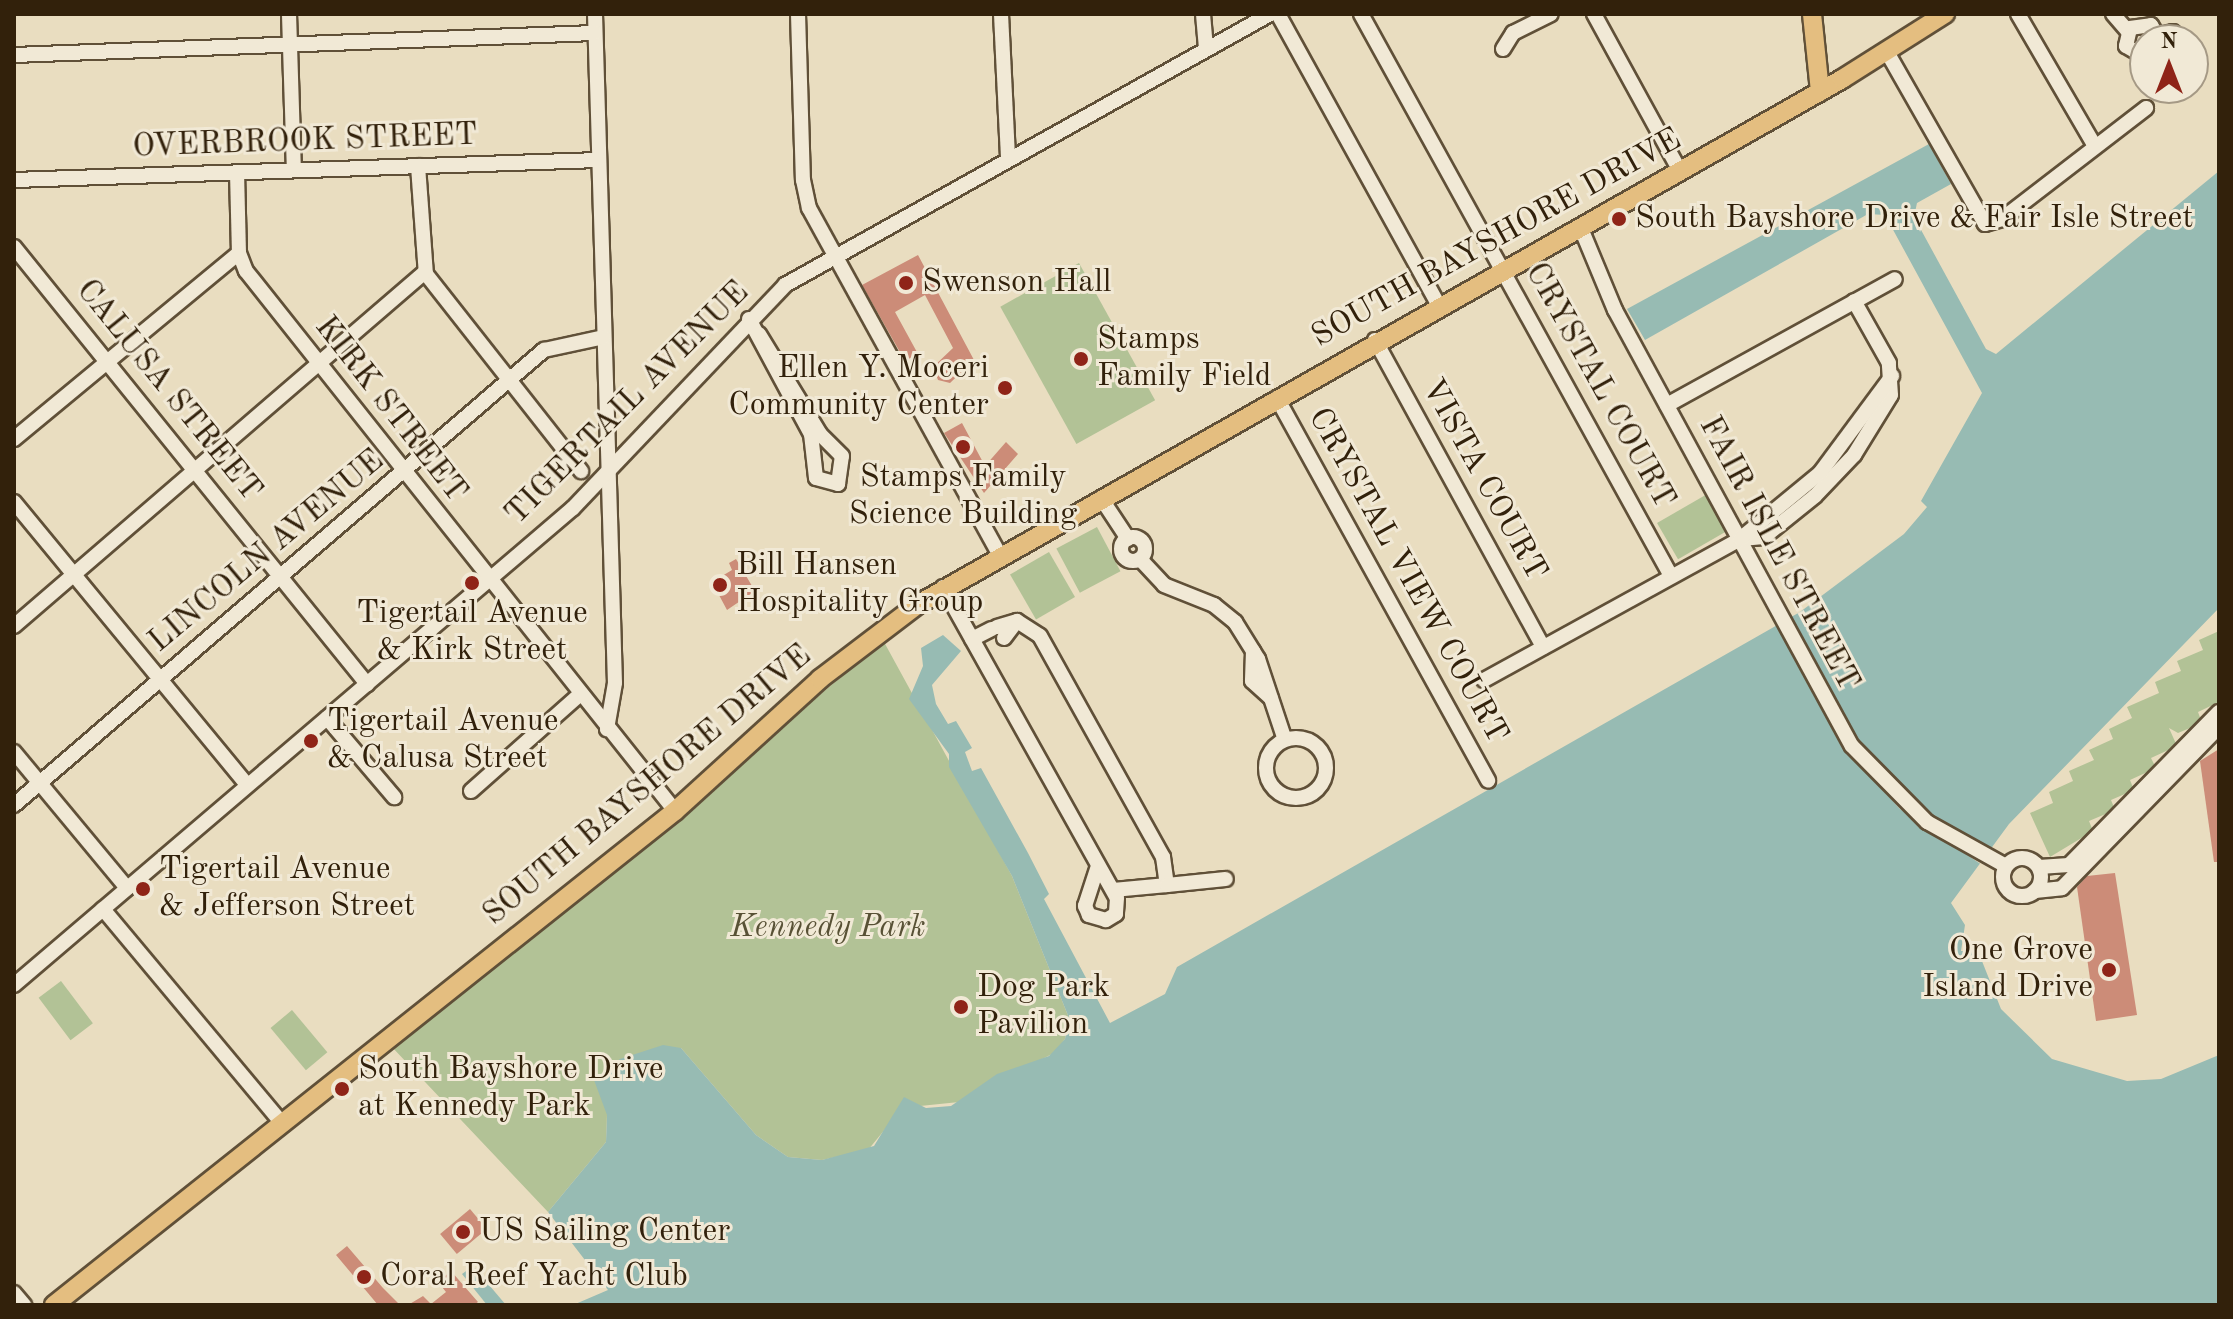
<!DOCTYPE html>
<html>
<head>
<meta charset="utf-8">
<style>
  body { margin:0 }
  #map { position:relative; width:2233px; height:1319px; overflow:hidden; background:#e9ddc0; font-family:"Old Standard TT",serif }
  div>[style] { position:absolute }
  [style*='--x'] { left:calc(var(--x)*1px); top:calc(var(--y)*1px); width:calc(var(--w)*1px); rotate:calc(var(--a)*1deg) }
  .green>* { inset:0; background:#b2c296; transform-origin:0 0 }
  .water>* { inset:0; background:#97bbb3 }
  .pier>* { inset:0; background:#e9ddc0 }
  .building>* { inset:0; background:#cc8c78; transform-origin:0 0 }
  .roads { filter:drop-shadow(2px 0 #605038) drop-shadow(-2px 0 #605038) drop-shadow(0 2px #605038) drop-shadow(0 -2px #605038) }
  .minor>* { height:14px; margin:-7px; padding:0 7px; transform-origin:7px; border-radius:7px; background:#f1e9d6 }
  .minor>.ring { margin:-7px; padding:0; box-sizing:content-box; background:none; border:14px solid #f1e9d6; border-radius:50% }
  .major>* { height:18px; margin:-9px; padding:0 9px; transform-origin:9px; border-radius:9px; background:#e4be80 }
  .dots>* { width:22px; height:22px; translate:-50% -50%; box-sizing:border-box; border:4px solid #f1e9d6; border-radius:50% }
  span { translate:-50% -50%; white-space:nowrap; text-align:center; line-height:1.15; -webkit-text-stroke:6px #f1e9d6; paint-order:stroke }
  .street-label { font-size:32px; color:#32210b }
  .poi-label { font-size:32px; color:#32210b }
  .left { translate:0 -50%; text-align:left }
  .right { translate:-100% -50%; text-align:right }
  .park-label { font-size:32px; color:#585135; font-style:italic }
  .frame { position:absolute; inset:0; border:16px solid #32210b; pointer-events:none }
  .north { position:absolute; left:2129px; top:24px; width:80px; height:80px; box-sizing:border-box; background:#f1e9d6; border:2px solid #a59985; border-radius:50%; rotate:0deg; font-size:22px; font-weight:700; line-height:32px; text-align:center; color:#32210b }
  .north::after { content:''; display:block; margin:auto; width:28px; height:36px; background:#8f2418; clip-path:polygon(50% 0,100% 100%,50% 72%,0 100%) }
</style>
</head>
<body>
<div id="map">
  <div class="green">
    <i style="left:1079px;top:263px;width:157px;height:90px;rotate:61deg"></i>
    <i style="left:1709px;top:493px;width:42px;height:60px;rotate:60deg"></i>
    <i style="left:1097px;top:527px;width:50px;height:46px;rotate:62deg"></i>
    <i style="left:1049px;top:552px;width:52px;height:45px;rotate:60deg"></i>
    <i style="clip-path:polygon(2219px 631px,2219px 702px,2198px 712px,2202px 723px,2178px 733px,2169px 728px,2177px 746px,2151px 758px,2156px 768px,2130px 780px,2134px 790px,2111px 800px,2115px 810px,2089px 821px,2093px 831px,2050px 857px,2030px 813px,2053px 803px,2049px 792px,2073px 781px,2069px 771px,2094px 760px,2089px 750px,2113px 739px,2109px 729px,2132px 718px,2127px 707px,2159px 693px,2155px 682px,2181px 671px,2177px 661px,2203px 650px,2199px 640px)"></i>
    <i style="clip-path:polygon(884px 642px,1012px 876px,1069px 1018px,1065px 1039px,1054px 1053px,959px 1102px,920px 1106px,895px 1117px,868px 1150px,822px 1160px,788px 1157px,756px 1135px,681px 1048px,607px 1115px,606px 1142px,548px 1212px,391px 1046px)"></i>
    <i style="left:61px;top:981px;width:53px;height:28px;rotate:53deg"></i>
    <i style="left:292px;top:1010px;width:55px;height:28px;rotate:50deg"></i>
  </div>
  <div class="water">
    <i style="clip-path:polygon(1929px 144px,1951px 184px,1917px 203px,1914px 217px,1986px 349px,1996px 354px,2219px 171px,2219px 608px,2009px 824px,1951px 903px,1965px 925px,1961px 951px,1978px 951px,2001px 1009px,2052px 1059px,2127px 1081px,2161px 1079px,2219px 1055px,2219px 1305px,573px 1305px,608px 1290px,548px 1212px,606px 1142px,607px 1115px,594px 1080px,620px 1059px,663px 1045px,681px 1048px,756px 1135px,788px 1157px,822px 1160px,874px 1146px,904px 1097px,926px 1108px,951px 1106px,997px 1074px,1049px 1056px,1065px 1039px,1069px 1018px,1012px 876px,949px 767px,949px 754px,909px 699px,923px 666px,921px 648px,943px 635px,961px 651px,932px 685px,936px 704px,948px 724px,956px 721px,972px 748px,965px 752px,972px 771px,981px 768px,1028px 853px,1049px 894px,1044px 899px,1110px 1023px,1165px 994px,1177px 967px,1800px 612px,1904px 534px,1927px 507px,1921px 501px,1982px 393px,1885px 215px,1868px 214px,1645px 340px,1627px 309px)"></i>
    <i style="clip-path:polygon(473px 1266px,506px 1305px,487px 1305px,462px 1274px)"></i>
  </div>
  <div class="pier">
    <i style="clip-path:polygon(1787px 615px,1864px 750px,1931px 815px,1991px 853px,1982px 865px,1900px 809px,1847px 751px,1774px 622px)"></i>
  </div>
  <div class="building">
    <i style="clip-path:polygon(918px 255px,974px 360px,950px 383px,938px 380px,933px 367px,953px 348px,925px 295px,895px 312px,918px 354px,905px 361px,862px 285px)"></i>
    <i style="clip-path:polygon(962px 423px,985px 466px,1006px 442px,1018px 454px,984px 493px,944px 433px)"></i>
    <i style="clip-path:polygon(736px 559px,755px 591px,727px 610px,712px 582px,732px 570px,729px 563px)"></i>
    <i style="clip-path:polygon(2219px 749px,2219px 862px,2214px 862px,2200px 761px)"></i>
    <i style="clip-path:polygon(2115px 873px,2137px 1015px,2096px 1021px,2077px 887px,2087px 876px)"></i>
    <i style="left:470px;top:1209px;width:26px;height:39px;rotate:50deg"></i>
    <i style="clip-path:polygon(347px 1246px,383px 1288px,400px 1305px,378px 1305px,336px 1255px)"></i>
    <i style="clip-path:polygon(451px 1271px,478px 1302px,474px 1305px,408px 1305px,423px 1296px,431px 1304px,446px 1292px,438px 1282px)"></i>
  </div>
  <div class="roads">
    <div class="minor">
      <i style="--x:289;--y:14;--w:156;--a:88.2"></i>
      <i style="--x:595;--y:14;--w:669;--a:88.29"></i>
      <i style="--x:615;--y:683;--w:47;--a:99.9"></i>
      <i style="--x:798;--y:14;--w:166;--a:88.3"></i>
      <i style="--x:803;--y:180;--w:29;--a:78"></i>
      <i style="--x:809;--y:208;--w:395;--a:61.2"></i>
      <i style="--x:1001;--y:14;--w:145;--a:87.2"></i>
      <i style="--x:1203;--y:14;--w:35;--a:85"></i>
      <i style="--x:1278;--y:14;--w:331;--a:61.1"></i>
      <i style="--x:1361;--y:14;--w:642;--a:61.12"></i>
      <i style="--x:1594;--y:14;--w:179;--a:61.3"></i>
      <i style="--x:2018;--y:14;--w:149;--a:59.8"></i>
      <i style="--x:2113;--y:14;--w:23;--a:49"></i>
      <i style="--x:2160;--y:35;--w:13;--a:-13"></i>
      <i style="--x:2173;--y:32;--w:11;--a:49"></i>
      <i style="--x:1503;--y:49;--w:19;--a:-58"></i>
      <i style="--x:1513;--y:33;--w:42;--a:-26.6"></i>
      <i style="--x:1887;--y:52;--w:198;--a:60.3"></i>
      <i style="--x:1985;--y:224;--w:18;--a:-16"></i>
      <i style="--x:2002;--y:219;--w:182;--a:-37.6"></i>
      <i style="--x:14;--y:55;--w:581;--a:-2.17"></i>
      <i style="--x:2145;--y:57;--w:22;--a:-150"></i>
      <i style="--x:2126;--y:46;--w:18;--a:-77"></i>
      <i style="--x:2130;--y:28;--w:21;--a:-8"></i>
      <i style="--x:2151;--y:25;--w:17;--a:59"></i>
      <i style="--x:418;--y:166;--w:108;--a:85.8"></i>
      <i style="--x:426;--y:274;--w:251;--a:51.8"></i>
      <i style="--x:237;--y:172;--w:81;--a:88.6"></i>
      <i style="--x:239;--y:253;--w:19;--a:69"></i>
      <i style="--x:246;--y:271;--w:690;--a:51.53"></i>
      <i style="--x:14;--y:180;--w:585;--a:-1.96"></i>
      <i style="--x:1580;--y:226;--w:91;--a:67.4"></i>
      <i style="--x:1615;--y:310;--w:496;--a:61.5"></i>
      <i style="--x:1852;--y:746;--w:107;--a:45.4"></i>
      <i style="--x:1927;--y:822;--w:90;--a:29.1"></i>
      <i style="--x:14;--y:247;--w:562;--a:51.07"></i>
      <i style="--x:749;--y:319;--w:131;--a:61.7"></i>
      <i style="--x:811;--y:434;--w:44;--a:83.5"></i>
      <i style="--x:816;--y:478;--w:23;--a:15"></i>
      <i style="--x:838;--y:484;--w:28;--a:-82"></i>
      <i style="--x:842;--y:456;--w:31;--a:-135"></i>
      <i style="--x:820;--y:434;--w:117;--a:-121.4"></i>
      <i style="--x:1375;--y:340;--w:350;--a:61.3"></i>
      <i style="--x:1277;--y:398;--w:437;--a:61.1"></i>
      <i style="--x:1667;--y:405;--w:260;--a:-28.9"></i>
      <i style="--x:14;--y:439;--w:292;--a:-39.6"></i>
      <i style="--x:1101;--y:498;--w:49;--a:56.6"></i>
      <i style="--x:14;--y:502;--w:367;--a:50.5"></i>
      <i class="ring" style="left:1121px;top:537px;width:10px;height:10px"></i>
      <i style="--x:1741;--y:539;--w:23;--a:-5"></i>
      <i style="--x:1764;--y:537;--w:65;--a:-38.8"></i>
      <i style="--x:1815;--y:496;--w:57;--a:-46.4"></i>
      <i style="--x:1854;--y:455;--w:70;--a:-58.3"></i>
      <i style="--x:1891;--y:395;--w:32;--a:-94"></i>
      <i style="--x:1889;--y:363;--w:71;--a:-119.4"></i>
      <i style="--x:1140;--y:559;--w:35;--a:47"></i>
      <i style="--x:1164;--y:585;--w:54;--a:21.8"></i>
      <i style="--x:1214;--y:605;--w:27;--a:39"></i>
      <i style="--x:1235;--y:622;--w:44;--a:58.1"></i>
      <i style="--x:1258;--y:659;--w:85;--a:71.6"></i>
      <i style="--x:943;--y:587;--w:356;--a:60.8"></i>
      <i style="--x:1117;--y:898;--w:16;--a:94"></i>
      <i style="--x:1116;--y:914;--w:12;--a:149"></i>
      <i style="--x:1106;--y:920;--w:18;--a:-164"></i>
      <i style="--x:1089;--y:915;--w:10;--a:-114"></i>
      <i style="--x:1085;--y:906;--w:40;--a:-72"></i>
      <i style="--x:14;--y:626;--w:542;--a:-40.74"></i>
      <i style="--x:997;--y:627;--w:21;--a:-17"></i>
      <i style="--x:1017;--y:621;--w:27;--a:33"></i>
      <i style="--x:1040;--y:636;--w:253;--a:60.9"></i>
      <i style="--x:1163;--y:857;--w:28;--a:82"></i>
      <i style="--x:1167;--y:885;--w:54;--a:174.7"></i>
      <i style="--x:1004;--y:638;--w:21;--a:-53"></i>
      <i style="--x:972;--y:639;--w:22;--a:-27"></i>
      <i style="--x:1253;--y:651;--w:30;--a:92"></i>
      <i style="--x:1252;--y:681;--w:25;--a:42"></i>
      <i style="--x:1484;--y:680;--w:292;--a:-28.8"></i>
      <i style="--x:1740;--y:539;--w:104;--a:-39.5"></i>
      <i style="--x:1820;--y:473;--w:121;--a:-53.4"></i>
      <i style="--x:327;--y:718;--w:104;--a:49.7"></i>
      <i class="ring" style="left:1266px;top:738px;width:46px;height:46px"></i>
      <i style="--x:14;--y:752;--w:177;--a:50.3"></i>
      <i style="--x:471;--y:791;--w:144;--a:-41.6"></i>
      <i style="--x:14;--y:805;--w:699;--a:-40.65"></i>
      <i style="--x:544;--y:350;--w:61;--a:-12.2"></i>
      <i class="ring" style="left:2003px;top:858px;width:24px;height:24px"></i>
      <i style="--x:2039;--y:867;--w:30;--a:-4"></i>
      <i style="--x:2069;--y:865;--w:214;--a:-45.6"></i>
      <i style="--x:1167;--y:885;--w:59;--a:-5.8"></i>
      <i style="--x:2035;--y:891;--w:27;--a:-6"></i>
      <i style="--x:2062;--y:888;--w:225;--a:-45.7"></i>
      <i style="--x:103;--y:909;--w:278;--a:50.1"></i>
      <i style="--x:14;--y:985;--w:735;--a:-40.47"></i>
      <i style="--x:573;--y:508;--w:308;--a:-46.4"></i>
      <i style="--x:785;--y:285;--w:556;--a:-29.19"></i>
      <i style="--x:14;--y:1293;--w:16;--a:50"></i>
    </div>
    <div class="major">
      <i style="--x:1812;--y:14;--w:78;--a:84.1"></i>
      <i style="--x:54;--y:1305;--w:794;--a:-38.5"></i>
      <i style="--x:675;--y:811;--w:196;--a:-42.3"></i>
      <i style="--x:820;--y:679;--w:122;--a:-37.3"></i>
      <i style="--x:917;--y:605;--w:1064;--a:-29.62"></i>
      <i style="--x:1842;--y:79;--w:122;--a:-32.3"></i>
    </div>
  </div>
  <div class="dots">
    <i style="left:1619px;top:219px;background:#8f2418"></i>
    <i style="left:906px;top:283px;background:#8f2418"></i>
    <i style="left:1081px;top:359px;background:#8f2418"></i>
    <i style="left:1005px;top:388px;background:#8f2418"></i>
    <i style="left:963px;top:447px;background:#8f2418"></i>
    <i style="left:472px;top:583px;background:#8f2418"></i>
    <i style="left:720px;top:585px;background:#8f2418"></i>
    <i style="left:311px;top:741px;background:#8f2418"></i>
    <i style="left:143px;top:889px;background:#8f2418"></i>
    <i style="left:2109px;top:970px;background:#8f2418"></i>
    <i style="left:961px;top:1007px;background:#8f2418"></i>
    <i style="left:342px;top:1089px;background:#8f2418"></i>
    <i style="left:463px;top:1232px;background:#8f2418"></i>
    <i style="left:364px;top:1277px;background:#8f2418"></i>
  </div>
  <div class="street-label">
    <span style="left:305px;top:142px;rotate:-2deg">OVERBROOK STREET</span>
    <span style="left:1497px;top:239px;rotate:-29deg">SOUTH BAYSHORE DRIVE</span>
    <span style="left:1599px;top:386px;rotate:61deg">CRYSTAL COURT</span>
    <span style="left:168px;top:391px;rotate:51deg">CALUSA STREET</span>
    <span style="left:628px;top:404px;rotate:-45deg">TIGERTAIL AVENUE</span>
    <span style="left:390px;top:410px;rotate:52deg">KIRK STREET</span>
    <span style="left:1483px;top:480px;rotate:61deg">VISTA COURT</span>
    <span style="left:267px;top:552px;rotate:-40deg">LINCOLN AVENUE</span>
    <span style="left:1778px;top:554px;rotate:62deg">FAIR ISLE STREET</span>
    <span style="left:1407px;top:576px;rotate:61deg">CRYSTAL VIEW COURT</span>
    <span style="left:648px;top:786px;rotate:-40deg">SOUTH BAYSHORE DRIVE</span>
  </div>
  <div class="poi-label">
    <span class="left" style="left:1635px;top:219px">South Bayshore Drive &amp; Fair Isle Street</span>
    <span class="left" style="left:922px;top:283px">Swenson Hall</span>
    <span class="left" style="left:1097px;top:359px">Stamps<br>Family Field</span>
    <span class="right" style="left:989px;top:388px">Ellen Y. Moceri<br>Community Center</span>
    <span style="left:963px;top:497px">Stamps Family<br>Science Building</span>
    <span class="left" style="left:736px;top:585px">Bill Hansen<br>Hospitality Group</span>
    <span style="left:472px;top:633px">Tigertail Avenue<br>&amp; Kirk Street</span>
    <span class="left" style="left:327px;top:741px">Tigertail Avenue<br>&amp; Calusa Street</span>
    <span class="left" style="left:159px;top:889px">Tigertail Avenue<br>&amp; Jefferson Street</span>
    <span class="right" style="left:2093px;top:970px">One Grove<br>Island Drive</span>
    <span class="left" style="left:977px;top:1007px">Dog Park<br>Pavilion</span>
    <span class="left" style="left:358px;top:1089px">South Bayshore Drive<br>at Kennedy Park</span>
    <span class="left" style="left:479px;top:1232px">US Sailing Center</span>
    <span class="left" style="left:380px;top:1277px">Coral Reef Yacht Club</span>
  </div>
  <div class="park-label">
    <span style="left:828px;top:928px">Kennedy Park</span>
  </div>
  <div class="frame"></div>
  <div class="north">N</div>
</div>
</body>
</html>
